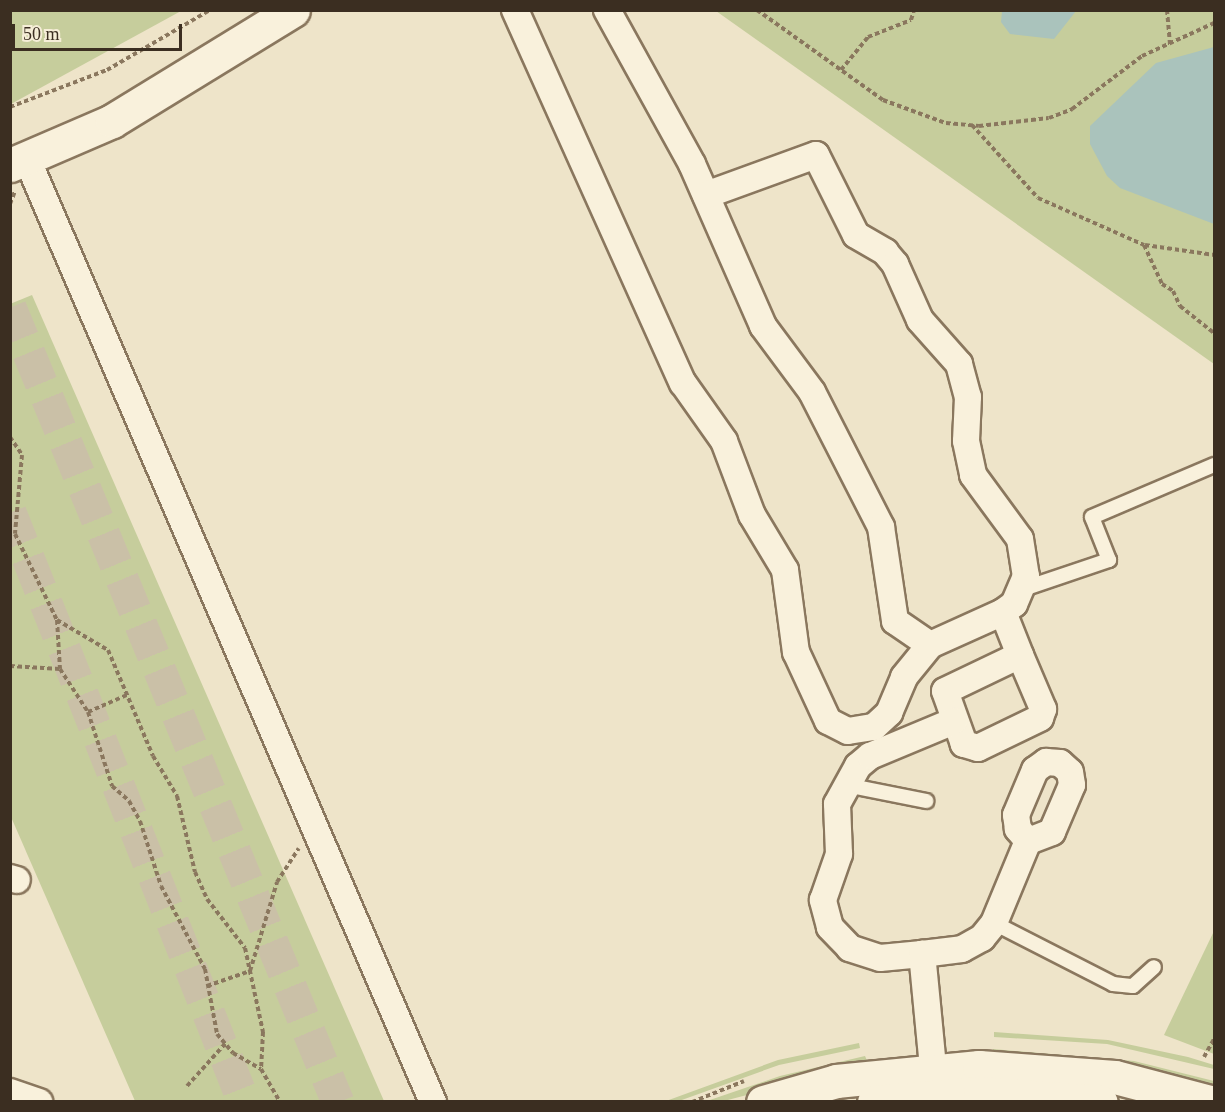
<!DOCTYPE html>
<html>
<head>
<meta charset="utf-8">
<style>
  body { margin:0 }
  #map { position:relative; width:1225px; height:1112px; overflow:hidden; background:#eee4c9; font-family:"Times New Roman",serif }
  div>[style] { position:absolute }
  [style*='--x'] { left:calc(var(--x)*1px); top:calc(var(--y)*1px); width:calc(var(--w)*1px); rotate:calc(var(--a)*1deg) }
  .green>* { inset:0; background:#c6cd9c }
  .water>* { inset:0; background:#aac3bc }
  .primary-tunnel>* { height:33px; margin-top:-16.5px; transform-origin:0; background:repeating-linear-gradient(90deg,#cac0a7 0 33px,transparent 0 49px) }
  .path>* { height:4px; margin-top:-2px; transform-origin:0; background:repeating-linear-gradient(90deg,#8a775e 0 4.5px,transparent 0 7.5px) }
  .roads { filter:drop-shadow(2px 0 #8a775e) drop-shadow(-2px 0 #8a775e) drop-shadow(0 2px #8a775e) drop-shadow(0 -2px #8a775e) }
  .lane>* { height:14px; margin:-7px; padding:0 7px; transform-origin:7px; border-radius:7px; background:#f9f1dc }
  .street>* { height:26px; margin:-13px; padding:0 13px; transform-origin:13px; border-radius:13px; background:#f9f1dc }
  .secondary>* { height:33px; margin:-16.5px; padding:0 16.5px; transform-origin:16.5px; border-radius:16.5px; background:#f9f1dc }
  span { translate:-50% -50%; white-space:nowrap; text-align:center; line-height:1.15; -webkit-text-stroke:4.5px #f6eed8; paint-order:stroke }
  .frame { position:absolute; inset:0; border:12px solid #3b2e21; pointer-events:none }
  .scale { position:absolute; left:12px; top:24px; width:170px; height:27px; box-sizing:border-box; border:3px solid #3b2e21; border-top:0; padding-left:8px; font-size:18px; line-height:21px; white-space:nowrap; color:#3b2e21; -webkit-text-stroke:4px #f6eed8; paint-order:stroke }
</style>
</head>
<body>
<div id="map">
  <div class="green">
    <i style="clip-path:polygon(11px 10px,181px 10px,181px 11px,11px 104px)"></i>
    <i style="clip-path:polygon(716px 11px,1214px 11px,1214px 364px)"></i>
    <i style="clip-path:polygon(32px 295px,384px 1101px,135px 1101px,11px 817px,10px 304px)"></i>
    <i style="clip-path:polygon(1214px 931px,1214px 1054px,1164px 1035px)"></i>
    <i style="clip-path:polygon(994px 1032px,1108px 1040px,1188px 1057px,1214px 1065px,1214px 1069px,1107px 1044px,994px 1037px)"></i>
    <i style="clip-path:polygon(859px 1043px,860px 1048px,779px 1065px,679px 1101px,666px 1101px,778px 1060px)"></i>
    <i style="clip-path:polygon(993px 1049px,1134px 1061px,1214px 1081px,1214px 1089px,991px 1054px)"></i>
    <i style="clip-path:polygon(865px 1056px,868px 1063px,724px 1101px,704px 1102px,780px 1076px)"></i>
  </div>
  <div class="water">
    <i style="clip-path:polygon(1002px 11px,1002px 10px,1076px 11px,1054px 39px,1010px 34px,1001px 22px)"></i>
    <i style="clip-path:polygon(1214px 47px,1214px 224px,1120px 188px,1107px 176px,1090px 144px,1090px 126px,1156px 63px)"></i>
  </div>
  <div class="primary-tunnel">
    <i style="--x:10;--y:307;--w:860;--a:67.58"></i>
    <i style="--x:10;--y:512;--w:635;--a:68.37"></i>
  </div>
  <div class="path">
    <i style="--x:757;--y:10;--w:155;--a:35.5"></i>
    <i style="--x:883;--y:100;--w:67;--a:20.1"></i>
    <i style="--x:946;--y:123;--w:33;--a:5"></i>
    <i style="--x:979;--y:126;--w:70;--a:-6.5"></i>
    <i style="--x:1049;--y:118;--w:25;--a:-21"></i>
    <i style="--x:1072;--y:109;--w:88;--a:-37.1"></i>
    <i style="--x:1142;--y:56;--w:79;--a:-24.6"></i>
    <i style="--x:1167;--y:10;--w:35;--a:85"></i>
    <i style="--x:841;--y:70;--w:43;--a:-50.7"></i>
    <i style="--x:868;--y:37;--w:46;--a:-21.6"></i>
    <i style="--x:911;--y:20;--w:10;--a:-73"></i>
    <i style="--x:10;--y:107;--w:104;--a:-20.9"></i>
    <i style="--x:107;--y:70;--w:119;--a:-30.2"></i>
    <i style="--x:972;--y:125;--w:98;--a:47.9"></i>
    <i style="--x:1038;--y:198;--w:116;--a:23.9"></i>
    <i style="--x:1144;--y:245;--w:43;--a:65.2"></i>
    <i style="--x:1162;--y:284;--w:13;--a:32"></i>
    <i style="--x:1173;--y:291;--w:17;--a:65"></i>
    <i style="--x:1180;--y:306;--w:43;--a:38.5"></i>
    <i style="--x:10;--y:204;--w:14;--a:-69"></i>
    <i style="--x:1145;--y:245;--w:70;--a:8.2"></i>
    <i style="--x:10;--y:437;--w:22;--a:56"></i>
    <i style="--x:22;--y:455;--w:79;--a:95.1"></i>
    <i style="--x:15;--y:534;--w:96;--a:64"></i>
    <i style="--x:57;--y:620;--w:49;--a:86.5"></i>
    <i style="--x:60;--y:669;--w:51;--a:56.9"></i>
    <i style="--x:88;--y:712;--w:78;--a:72"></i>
    <i style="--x:112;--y:786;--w:23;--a:41"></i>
    <i style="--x:129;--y:801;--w:23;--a:61"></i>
    <i style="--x:140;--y:821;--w:68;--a:72.1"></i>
    <i style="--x:161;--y:886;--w:94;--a:62.1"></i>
    <i style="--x:205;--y:969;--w:66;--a:79.5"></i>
    <i style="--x:217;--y:1034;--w:25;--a:50"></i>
    <i style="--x:233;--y:1053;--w:32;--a:30"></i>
    <i style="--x:261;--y:1069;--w:38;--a:60"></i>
    <i style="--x:57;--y:620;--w:59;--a:30.5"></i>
    <i style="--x:108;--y:650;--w:115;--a:67"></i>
    <i style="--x:153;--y:756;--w:47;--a:59"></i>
    <i style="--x:177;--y:796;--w:78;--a:76.7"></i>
    <i style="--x:195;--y:872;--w:30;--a:66"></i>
    <i style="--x:207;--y:899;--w:62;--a:52.2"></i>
    <i style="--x:245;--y:948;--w:86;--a:77.9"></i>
    <i style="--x:263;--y:1032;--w:37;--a:93"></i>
    <i style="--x:10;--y:666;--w:50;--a:3.4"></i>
    <i style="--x:88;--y:712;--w:43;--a:-23.6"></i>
    <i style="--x:207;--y:986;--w:46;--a:-19.2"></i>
    <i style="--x:250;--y:971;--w:93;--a:-73.1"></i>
    <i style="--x:277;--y:882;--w:40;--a:-57.1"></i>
    <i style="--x:1204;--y:1057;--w:21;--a:-61"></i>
    <i style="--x:187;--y:1086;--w:57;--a:-47.9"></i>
    <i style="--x:692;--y:1102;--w:56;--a:-22"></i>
  </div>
  <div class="roads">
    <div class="lane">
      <i style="--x:1023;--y:589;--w:91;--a:-18.6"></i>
      <i style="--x:1109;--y:560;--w:46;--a:-111.6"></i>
      <i style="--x:1092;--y:517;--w:133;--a:-23.1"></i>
      <i style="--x:846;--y:785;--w:82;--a:11.3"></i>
      <i style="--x:994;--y:923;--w:134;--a:27.1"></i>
      <i style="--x:1113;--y:984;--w:20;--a:6"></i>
      <i style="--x:1133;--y:986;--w:28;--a:-42"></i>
    </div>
    <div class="street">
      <i style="--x:515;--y:10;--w:409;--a:65.8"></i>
      <i style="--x:683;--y:383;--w:71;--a:54.7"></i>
      <i style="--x:724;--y:441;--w:79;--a:69.3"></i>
      <i style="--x:752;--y:515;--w:64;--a:59"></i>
      <i style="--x:785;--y:570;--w:83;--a:82.4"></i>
      <i style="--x:796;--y:652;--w:76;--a:65.1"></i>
      <i style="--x:828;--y:721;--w:22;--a:27"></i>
      <i style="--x:848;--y:731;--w:26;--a:-9"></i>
      <i style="--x:874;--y:727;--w:21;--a:-43"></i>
      <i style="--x:889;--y:713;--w:39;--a:-67"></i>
      <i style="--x:904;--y:677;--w:41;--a:-50.9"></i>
      <i style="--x:930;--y:645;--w:80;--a:-24.3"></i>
      <i style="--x:607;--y:10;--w:176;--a:61.1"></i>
      <i style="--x:692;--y:164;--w:177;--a:66.3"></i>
      <i style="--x:763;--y:326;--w:82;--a:53.4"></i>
      <i style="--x:812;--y:392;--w:152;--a:62.9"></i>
      <i style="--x:881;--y:527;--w:95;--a:81.5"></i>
      <i style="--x:895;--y:621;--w:42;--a:34.4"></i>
      <i style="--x:27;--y:159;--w:1027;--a:66.71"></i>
      <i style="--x:706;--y:195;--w:117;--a:-20"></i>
      <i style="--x:816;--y:155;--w:89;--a:63.4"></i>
      <i style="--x:856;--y:235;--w:34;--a:30"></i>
      <i style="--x:885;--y:252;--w:16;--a:50"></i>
      <i style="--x:895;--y:264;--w:61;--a:65.9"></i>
      <i style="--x:920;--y:320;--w:59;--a:48.4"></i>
      <i style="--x:959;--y:364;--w:34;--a:75"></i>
      <i style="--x:968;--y:397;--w:44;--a:92.6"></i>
      <i style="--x:966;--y:441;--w:35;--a:78"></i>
      <i style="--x:973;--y:475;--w:79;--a:53.7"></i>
      <i style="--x:1020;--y:539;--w:37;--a:81"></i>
      <i style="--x:1026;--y:576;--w:30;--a:113"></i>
      <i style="--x:1014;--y:604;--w:14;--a:144"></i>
      <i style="--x:1003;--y:612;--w:46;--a:68.4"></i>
      <i style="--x:1020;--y:655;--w:59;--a:66.9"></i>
      <i style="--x:1043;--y:709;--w:9;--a:108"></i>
      <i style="--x:1040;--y:718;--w:69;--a:154.2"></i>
      <i style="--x:978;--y:748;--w:15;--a:-164"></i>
      <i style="--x:964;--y:744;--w:56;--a:-109.7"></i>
      <i style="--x:945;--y:691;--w:83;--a:-25.6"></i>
      <i style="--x:1046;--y:762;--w:14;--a:4"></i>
      <i style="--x:1060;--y:763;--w:13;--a:42"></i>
      <i style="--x:1070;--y:772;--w:13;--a:81"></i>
      <i style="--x:1072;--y:785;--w:51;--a:113.1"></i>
      <i style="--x:1052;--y:832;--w:26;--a:159"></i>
      <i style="--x:1028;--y:841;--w:16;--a:-130"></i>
      <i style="--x:1018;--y:829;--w:14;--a:-98"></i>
      <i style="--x:1016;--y:815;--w:49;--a:-67.1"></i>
      <i style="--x:1035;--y:770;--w:14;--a:-36"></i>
      <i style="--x:10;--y:878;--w:7;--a:16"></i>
      <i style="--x:922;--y:954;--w:42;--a:174.6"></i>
      <i style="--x:880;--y:958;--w:32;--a:-162"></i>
      <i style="--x:850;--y:948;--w:29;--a:-134"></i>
      <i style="--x:830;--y:927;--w:28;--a:-105"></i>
      <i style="--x:823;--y:900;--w:49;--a:-70.8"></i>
      <i style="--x:839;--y:854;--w:50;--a:-92.3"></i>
      <i style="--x:837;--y:804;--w:43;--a:-61.1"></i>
      <i style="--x:858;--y:766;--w:16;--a:-40"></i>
      <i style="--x:870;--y:756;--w:91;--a:-22.6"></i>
      <i style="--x:935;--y:1088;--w:135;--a:-95.5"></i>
      <i style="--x:922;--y:954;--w:40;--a:-7.1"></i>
      <i style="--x:962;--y:949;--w:23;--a:-29"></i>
      <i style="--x:982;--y:938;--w:19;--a:-51"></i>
      <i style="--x:994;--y:923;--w:89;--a:-67.5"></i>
      <i style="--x:10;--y:1092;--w:31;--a:19"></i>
    </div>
    <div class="secondary">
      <i style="--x:10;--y:165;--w:111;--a:-23.3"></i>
      <i style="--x:112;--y:121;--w:212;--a:-31.5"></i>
      <i style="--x:763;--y:1102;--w:76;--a:-16"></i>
      <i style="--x:836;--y:1081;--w:144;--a:-5.6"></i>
      <i style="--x:979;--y:1067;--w:136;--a:4.2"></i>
      <i style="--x:1115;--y:1077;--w:98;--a:14.7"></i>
      <i style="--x:874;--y:1102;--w:106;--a:-4.9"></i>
      <i style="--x:980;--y:1093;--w:121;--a:4.3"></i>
    </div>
  </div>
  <div class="frame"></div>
  <div class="scale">50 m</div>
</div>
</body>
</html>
